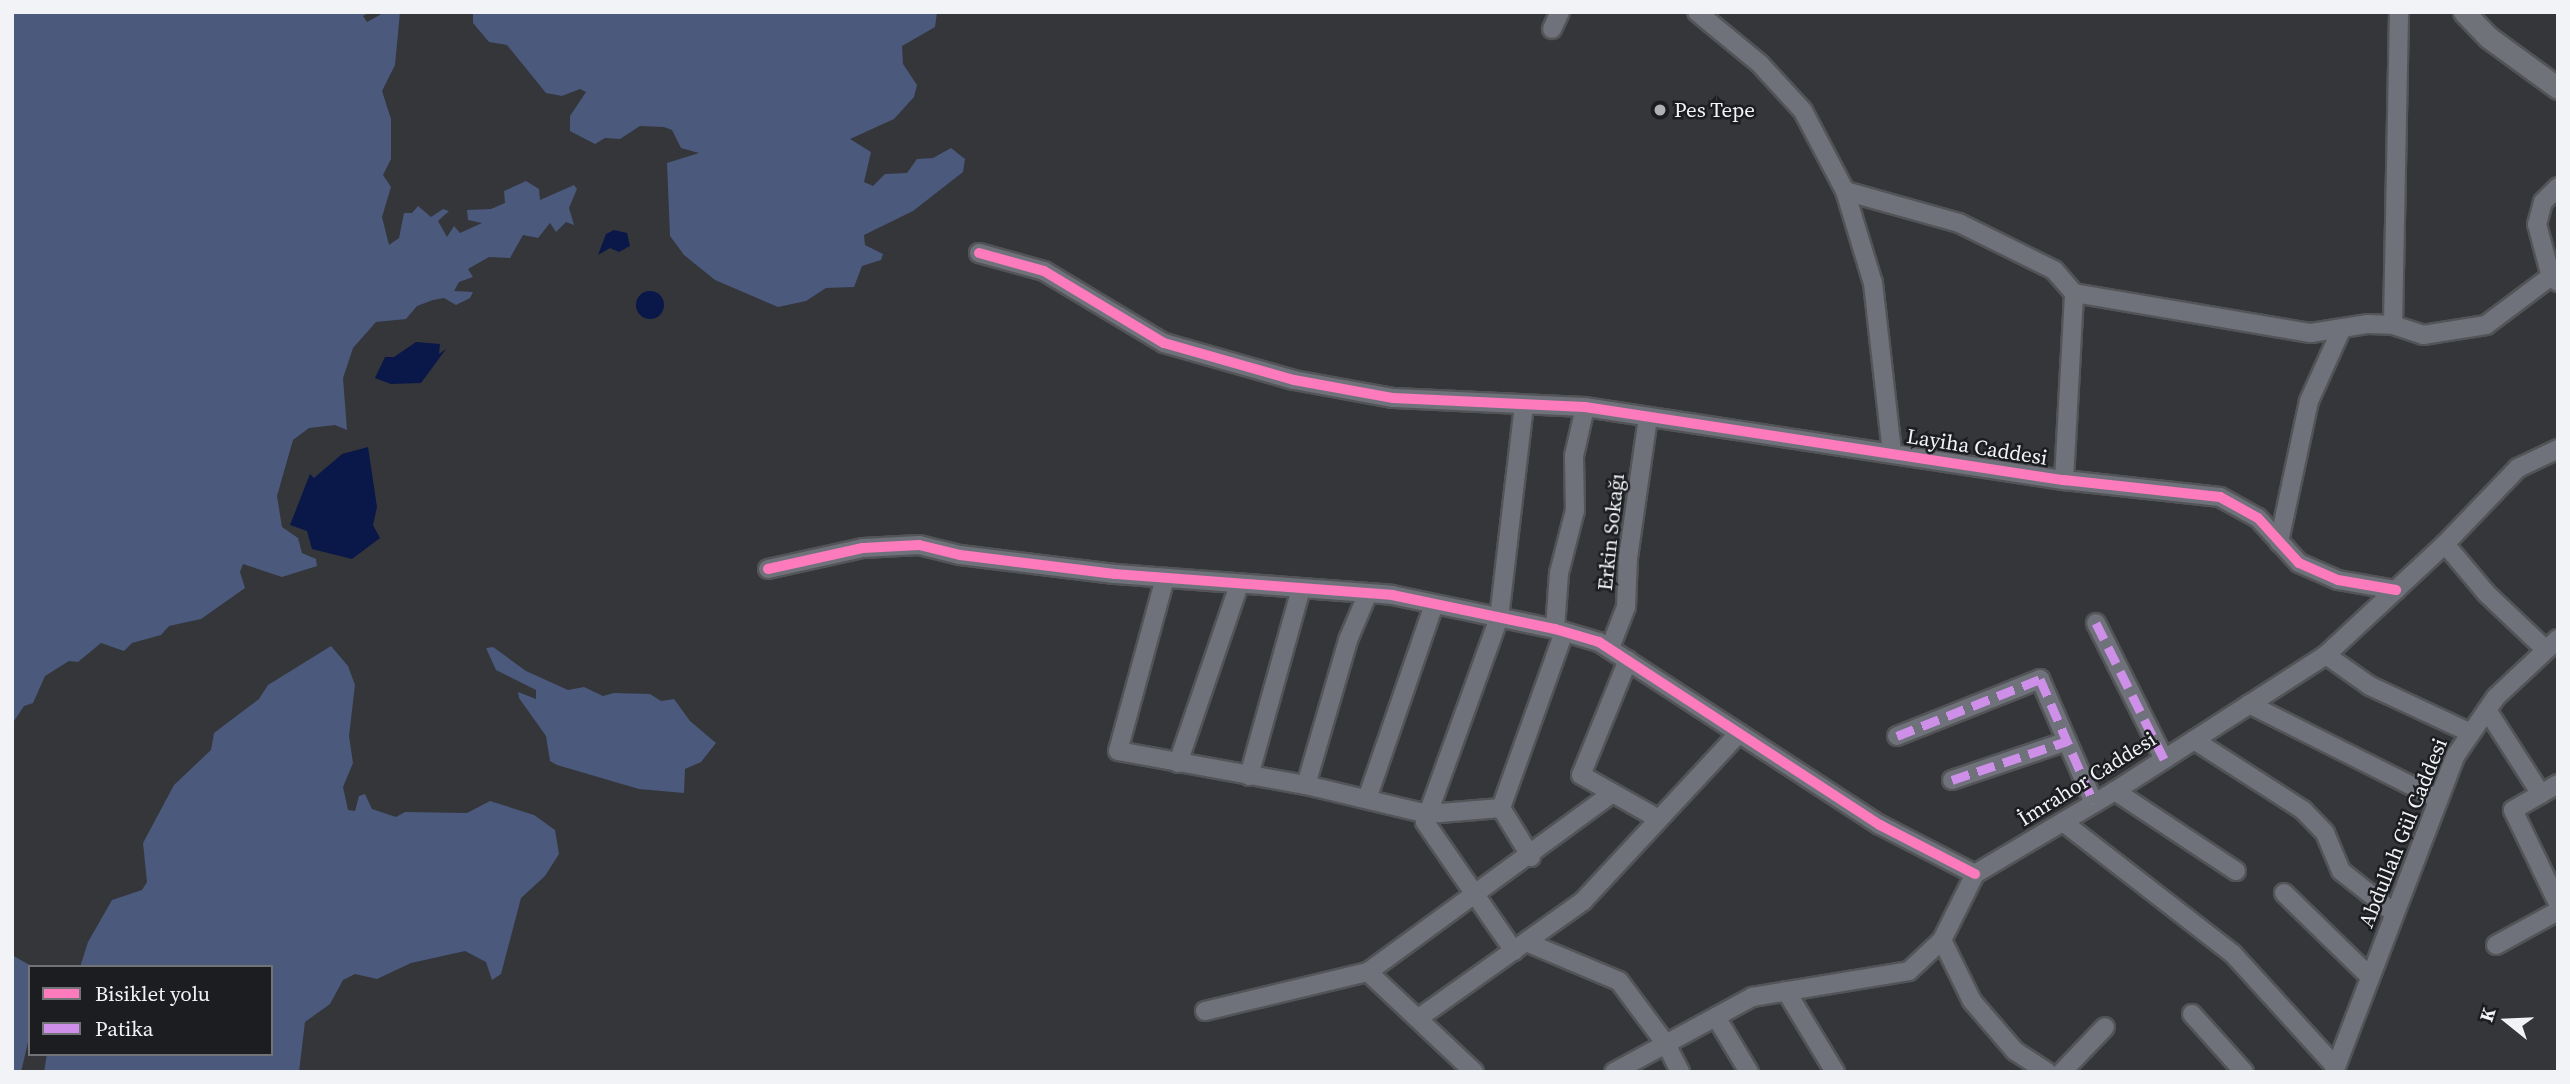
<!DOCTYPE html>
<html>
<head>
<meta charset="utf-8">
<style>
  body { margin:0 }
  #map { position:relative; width:2570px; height:1084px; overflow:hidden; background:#34363a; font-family:"Source Serif 4",serif }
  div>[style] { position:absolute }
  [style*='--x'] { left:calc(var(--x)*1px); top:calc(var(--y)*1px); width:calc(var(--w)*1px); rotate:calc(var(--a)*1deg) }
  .green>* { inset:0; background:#4a597c }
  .water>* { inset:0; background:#0a1749 }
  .round { border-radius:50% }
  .roads { filter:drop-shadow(2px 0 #535457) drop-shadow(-2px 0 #535457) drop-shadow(0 2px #535457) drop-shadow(0 -2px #535457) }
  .minor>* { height:18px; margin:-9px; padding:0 9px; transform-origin:9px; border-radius:9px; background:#6f727b }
  .major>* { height:21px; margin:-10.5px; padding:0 10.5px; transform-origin:10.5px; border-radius:10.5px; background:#70727a }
  .quiet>* { height:9px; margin-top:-4.5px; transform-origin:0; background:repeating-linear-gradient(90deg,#ce8fe9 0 18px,transparent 0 27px) }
  .cycleway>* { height:10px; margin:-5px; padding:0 5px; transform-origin:5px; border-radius:5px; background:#fd7abc }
  .dots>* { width:19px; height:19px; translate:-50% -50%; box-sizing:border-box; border:4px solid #1b1d20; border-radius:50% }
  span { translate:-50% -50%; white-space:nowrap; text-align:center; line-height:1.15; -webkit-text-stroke:5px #1b1d20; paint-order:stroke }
  .poi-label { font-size:21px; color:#f1f3f7 }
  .left { translate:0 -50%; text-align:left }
  .street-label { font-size:21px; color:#f1f3f7 }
  .frame { position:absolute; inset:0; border:14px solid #f1f3f7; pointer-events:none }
  .legend { position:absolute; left:28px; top:965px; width:245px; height:91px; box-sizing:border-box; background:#1b1d20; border:2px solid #717376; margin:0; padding:9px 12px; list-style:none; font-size:21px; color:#f1f3f7 }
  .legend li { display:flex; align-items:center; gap:14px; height:35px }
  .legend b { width:35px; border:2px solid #717376 }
  .north { position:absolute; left:2472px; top:986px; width:70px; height:70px; -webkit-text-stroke:5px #1b1d20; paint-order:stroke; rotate:288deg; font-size:19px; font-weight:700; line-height:28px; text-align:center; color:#f1f3f7 }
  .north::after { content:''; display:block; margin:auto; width:24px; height:32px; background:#f1f3f7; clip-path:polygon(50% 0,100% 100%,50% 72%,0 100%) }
</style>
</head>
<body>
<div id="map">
  <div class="green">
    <i style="clip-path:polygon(12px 12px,370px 12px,363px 16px,367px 22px,385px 12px,400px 12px,395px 65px,382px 91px,391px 119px,391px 159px,383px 175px,391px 187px,382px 217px,389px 245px,399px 238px,404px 213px,412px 213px,418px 206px,431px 217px,443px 209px,449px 211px,438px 221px,447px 237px,454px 226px,460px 233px,482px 223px,468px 220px,467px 210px,491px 209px,505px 203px,504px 191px,526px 181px,539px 189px,540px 200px,574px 185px,577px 189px,569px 208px,574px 225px,566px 222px,556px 232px,550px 223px,538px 238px,523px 235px,510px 258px,489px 257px,468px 269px,473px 277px,459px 282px,454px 291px,473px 292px,470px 298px,456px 305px,444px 298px,433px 300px,417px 306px,406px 319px,376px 322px,353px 348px,343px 378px,347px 430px,335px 425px,309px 428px,293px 440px,277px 496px,282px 527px,298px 538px,302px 553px,316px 559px,317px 566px,282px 577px,243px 564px,240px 572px,245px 588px,201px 619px,169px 626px,161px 635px,132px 643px,124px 651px,101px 643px,78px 662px,69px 661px,45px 676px,33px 703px,24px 706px,12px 724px)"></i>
    <i style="clip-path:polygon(473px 12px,937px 12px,935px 27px,902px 46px,903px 64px,917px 85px,914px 97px,894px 119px,850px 139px,871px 152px,864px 182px,873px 186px,885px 174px,907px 173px,917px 159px,933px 158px,951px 148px,965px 159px,963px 172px,913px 211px,864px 235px,865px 245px,883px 254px,881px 260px,862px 266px,854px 287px,826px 288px,806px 301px,778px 307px,715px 280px,684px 255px,670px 236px,667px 163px,699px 153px,681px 148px,672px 130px,664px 127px,640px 126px,620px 139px,605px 138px,595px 144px,570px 131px,570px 116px,586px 92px,580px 89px,562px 96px,546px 93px,507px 45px,489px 42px,473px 23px)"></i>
    <i style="clip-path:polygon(331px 646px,348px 666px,355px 685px,349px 736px,353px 763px,343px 787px,348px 810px,355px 811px,359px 796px,365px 794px,372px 809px,396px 817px,405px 812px,467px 813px,490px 801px,534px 815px,555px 830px,559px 854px,545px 876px,521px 898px,501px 974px,492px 980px,486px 962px,465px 951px,411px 963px,377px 979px,355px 974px,343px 980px,330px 1004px,305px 1022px,299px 1072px,44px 1072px,47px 1054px,271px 1054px,271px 967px,80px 967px,88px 942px,112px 900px,142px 890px,147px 882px,143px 843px,174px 785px,211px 750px,214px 733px,259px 699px,268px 685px)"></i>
    <i style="clip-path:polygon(493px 647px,526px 671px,568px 690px,584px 687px,603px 696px,614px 693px,650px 694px,661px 701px,674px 699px,690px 721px,716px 743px,701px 762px,685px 769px,684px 793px,639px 789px,557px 765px,550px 761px,546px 736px,519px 698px,518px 692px,536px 699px,536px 690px,496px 670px,486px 648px)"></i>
    <i style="clip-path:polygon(12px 955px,33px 967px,30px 967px,30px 1034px,21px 1072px,12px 1072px)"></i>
  </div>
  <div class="water">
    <i style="clip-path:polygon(614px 230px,627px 233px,630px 246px,619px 252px,610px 248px,598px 255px,606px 234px)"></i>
    <i class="round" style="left:636px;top:291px;width:28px;height:28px"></i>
    <i style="clip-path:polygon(416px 342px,440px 344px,439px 354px,446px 349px,421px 383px,391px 384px,375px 378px,385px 357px,394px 357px)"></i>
    <i style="clip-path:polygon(368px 447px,377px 507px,373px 525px,380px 538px,352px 559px,312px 549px,307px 531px,290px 525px,310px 474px,314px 478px,342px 454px)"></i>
  </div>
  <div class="roads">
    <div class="minor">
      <i style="--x:1697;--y:12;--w:82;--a:39.5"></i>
      <i style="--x:1760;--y:64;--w:64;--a:47.5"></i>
      <i style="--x:1803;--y:111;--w:90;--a:62.3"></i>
      <i style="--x:1845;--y:191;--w:96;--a:73.1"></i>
      <i style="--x:1873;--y:283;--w:171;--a:83.6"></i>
      <i style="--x:1552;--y:29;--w:19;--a:-65"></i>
      <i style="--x:2558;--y:187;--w:21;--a:135"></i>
      <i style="--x:2543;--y:202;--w:23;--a:105"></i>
      <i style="--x:2537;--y:224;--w:55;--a:75.2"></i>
      <i style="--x:2551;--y:277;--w:9;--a:36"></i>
      <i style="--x:1845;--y:191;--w:118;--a:15.7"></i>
      <i style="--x:1959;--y:223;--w:106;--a:26.3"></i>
      <i style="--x:2054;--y:270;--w:30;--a:49"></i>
      <i style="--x:2074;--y:293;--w:240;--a:9.6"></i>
      <i style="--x:2311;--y:333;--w:58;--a:-9"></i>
      <i style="--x:2368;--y:324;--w:25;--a:2"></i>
      <i style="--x:2393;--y:325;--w:32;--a:18"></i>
      <i style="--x:2423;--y:335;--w:64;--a:-9"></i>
      <i style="--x:2486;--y:325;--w:90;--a:-36.9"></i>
      <i style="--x:979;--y:253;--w:67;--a:15.5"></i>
      <i style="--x:1044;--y:271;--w:140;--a:31"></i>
      <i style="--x:1164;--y:343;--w:135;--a:15.9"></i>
      <i style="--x:1294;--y:380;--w:101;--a:10.3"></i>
      <i style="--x:1393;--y:398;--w:192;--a:2.7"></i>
      <i style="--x:1585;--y:407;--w:485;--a:8.7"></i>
      <i style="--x:2064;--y:480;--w:157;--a:6.2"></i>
      <i style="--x:2220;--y:497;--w:43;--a:28.9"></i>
      <i style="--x:2258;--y:518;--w:61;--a:47.7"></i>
      <i style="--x:2299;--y:563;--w:43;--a:23.6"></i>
      <i style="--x:2338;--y:580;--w:59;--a:9.8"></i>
      <i style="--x:2393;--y:325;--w:313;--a:-88.9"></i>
      <i style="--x:2064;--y:480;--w:187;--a:-86.9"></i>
      <i style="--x:2279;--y:542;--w:144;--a:-78"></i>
      <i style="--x:2309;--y:401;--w:80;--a:-65.7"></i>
      <i style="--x:2445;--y:544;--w:65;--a:50"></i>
      <i style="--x:2487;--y:594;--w:80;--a:43.5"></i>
      <i style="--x:768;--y:569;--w:97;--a:-12.5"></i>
      <i style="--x:863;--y:548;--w:56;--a:-3.1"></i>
      <i style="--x:919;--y:545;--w:42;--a:13.7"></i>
      <i style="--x:960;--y:555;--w:156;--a:7"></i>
      <i style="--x:1115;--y:574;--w:278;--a:4.3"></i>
      <i style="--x:1392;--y:595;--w:167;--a:11.8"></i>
      <i style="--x:1555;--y:629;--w:46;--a:16.5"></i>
      <i style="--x:1599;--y:642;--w:335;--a:33.1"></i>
      <i style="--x:1880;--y:825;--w:107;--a:27.3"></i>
      <i style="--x:1165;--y:578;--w:179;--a:105.2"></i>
      <i style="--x:1118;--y:751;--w:191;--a:10.3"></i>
      <i style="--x:1306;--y:785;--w:125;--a:13.4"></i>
      <i style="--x:1428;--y:814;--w:73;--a:-4.7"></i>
      <i style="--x:2096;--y:623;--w:152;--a:63.4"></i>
      <i style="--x:1555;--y:629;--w:56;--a:-85.9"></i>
      <i style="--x:1559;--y:573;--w:65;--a:-75.7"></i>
      <i style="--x:1575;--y:510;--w:54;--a:-91.1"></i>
      <i style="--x:1574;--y:456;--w:50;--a:-77.3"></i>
      <i style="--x:1610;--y:648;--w:44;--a:-68.7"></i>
      <i style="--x:1626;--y:607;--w:49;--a:-87.7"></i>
      <i style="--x:1628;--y:558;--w:141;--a:-81.9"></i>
      <i style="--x:2326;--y:655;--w:54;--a:35.2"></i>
      <i style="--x:2370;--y:686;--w:111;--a:25"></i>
      <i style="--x:1628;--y:660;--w:124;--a:112.2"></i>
      <i style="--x:1581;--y:775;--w:87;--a:29.5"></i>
      <i style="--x:2249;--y:704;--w:212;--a:26.7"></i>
      <i style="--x:2487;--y:710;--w:100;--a:57.3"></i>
      <i style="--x:1897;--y:736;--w:154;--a:-21.7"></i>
      <i style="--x:2040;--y:679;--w:135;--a:66.5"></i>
      <i style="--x:2194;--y:740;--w:130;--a:32.7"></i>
      <i style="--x:2303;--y:810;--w:32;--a:46"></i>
      <i style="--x:2325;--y:833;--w:41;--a:67.2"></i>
      <i style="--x:2341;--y:871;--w:68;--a:38.4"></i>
      <i style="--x:1178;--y:763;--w:188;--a:-71.1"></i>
      <i style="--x:1249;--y:776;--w:194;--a:-74.5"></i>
      <i style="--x:1952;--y:780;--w:121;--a:-18.7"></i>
      <i style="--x:2558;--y:784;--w:52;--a:150"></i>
      <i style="--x:2513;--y:810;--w:103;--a:64.2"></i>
      <i style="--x:1306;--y:785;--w:151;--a:-73.8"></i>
      <i style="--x:1348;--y:640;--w:51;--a:-66.9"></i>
      <i style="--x:2115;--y:791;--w:145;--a:33.5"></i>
      <i style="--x:1367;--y:799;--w:206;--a:-71"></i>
      <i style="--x:2063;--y:822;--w:215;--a:37.8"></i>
      <i style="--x:2233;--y:954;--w:153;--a:47.7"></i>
      <i style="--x:1531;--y:857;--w:57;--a:-121.5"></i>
      <i style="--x:1501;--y:808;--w:187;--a:-70.3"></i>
      <i style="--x:2284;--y:893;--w:120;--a:44.3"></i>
      <i style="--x:1942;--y:940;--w:68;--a:63.8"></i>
      <i style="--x:1972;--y:1001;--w:66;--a:49.3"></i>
      <i style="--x:2015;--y:1051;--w:38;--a:33"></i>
      <i style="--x:1526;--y:942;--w:101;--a:22.8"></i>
      <i style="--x:1619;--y:981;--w:79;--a:53.3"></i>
      <i style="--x:1666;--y:1044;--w:31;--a:63"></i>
      <i style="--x:2496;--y:945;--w:71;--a:-28.7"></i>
      <i style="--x:1514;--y:951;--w:157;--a:-124.6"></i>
      <i style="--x:1425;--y:822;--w:217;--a:-70.1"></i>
      <i style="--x:1499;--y:618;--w:214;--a:-83.3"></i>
      <i style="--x:1368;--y:972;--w:146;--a:43.3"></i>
      <i style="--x:1786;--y:991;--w:95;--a:58.8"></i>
      <i style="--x:1205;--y:1011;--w:168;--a:-13.5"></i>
      <i style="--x:1368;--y:972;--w:303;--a:-36.2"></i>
      <i style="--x:2192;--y:1014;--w:78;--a:48.1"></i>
      <i style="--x:1420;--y:1017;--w:200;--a:-35.4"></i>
      <i style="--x:1583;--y:901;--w:229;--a:-47.1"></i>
      <i style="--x:1716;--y:1017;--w:64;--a:59"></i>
      <i style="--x:1614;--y:1072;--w:157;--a:-28.5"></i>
      <i style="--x:1752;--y:997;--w:159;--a:-9.4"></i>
      <i style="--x:1909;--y:971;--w:45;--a:-43.2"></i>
      <i style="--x:1942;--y:940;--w:74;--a:-63.4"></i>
      <i style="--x:1975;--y:874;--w:163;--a:-30.7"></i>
      <i style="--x:2115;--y:791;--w:251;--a:-32.8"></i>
      <i style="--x:2326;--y:655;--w:163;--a:-43"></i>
      <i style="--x:2445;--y:544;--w:105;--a:-46.2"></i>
      <i style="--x:2518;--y:468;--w:44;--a:-25.4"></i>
      <i style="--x:2062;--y:1072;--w:62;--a:-46.3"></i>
      <i style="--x:2334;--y:1072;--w:340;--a:-69"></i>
      <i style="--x:2456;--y:755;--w:70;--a:-55.4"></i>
      <i style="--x:2496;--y:697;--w:85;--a:-43.1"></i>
    </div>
    <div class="major">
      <i style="--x:2464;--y:12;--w:35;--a:46"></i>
      <i style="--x:2488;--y:37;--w:87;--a:36.1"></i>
    </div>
  </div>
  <div class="quiet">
    <i style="--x:2096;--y:623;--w:152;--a:63.4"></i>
    <i style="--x:1897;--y:736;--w:154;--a:-21.7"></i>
    <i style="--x:2040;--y:679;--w:135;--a:66.5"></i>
    <i style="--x:1952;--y:780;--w:121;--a:-18.7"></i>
  </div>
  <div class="cycleway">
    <i style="--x:979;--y:253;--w:67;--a:15.5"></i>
    <i style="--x:1044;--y:271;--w:140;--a:31"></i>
    <i style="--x:1164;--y:343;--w:135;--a:15.9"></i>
    <i style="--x:1294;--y:380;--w:101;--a:10.3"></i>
    <i style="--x:1393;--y:398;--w:192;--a:2.7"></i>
    <i style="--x:1585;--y:407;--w:485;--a:8.7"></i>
    <i style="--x:2064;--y:480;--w:157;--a:6.2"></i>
    <i style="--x:2220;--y:497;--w:43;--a:28.9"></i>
    <i style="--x:2258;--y:518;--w:61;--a:47.7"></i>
    <i style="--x:2299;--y:563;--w:43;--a:23.6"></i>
    <i style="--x:2338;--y:580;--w:59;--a:9.8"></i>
    <i style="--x:768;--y:569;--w:97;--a:-12.5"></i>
    <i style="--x:863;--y:548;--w:56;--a:-3.1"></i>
    <i style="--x:919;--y:545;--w:42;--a:13.7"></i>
    <i style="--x:960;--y:555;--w:156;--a:7"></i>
    <i style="--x:1115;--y:574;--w:278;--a:4.3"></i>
    <i style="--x:1392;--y:595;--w:167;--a:11.8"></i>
    <i style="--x:1555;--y:629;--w:46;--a:16.5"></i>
    <i style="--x:1599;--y:642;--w:335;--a:33.1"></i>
    <i style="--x:1880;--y:825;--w:107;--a:27.3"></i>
  </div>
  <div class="dots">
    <i style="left:1660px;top:110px;background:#afb1b5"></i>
  </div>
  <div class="poi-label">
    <span class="left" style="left:1674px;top:110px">Pes Tepe</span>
  </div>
  <div class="street-label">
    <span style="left:1977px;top:447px;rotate:9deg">Layiha Caddesi</span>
    <span style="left:1611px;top:532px;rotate:-84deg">Erkin Sokağı</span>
    <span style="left:2087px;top:779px;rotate:-32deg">İmrahor Caddesi</span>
    <span style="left:2403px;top:833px;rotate:-68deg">Abdullah Gül Caddesi</span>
  </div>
  <div class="frame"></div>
  <ul class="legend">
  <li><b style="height:9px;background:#fd7abc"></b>Bisiklet yolu</li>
  <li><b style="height:9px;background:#ce8fe9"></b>Patika</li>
  </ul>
  <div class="north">K</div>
</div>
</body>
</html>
